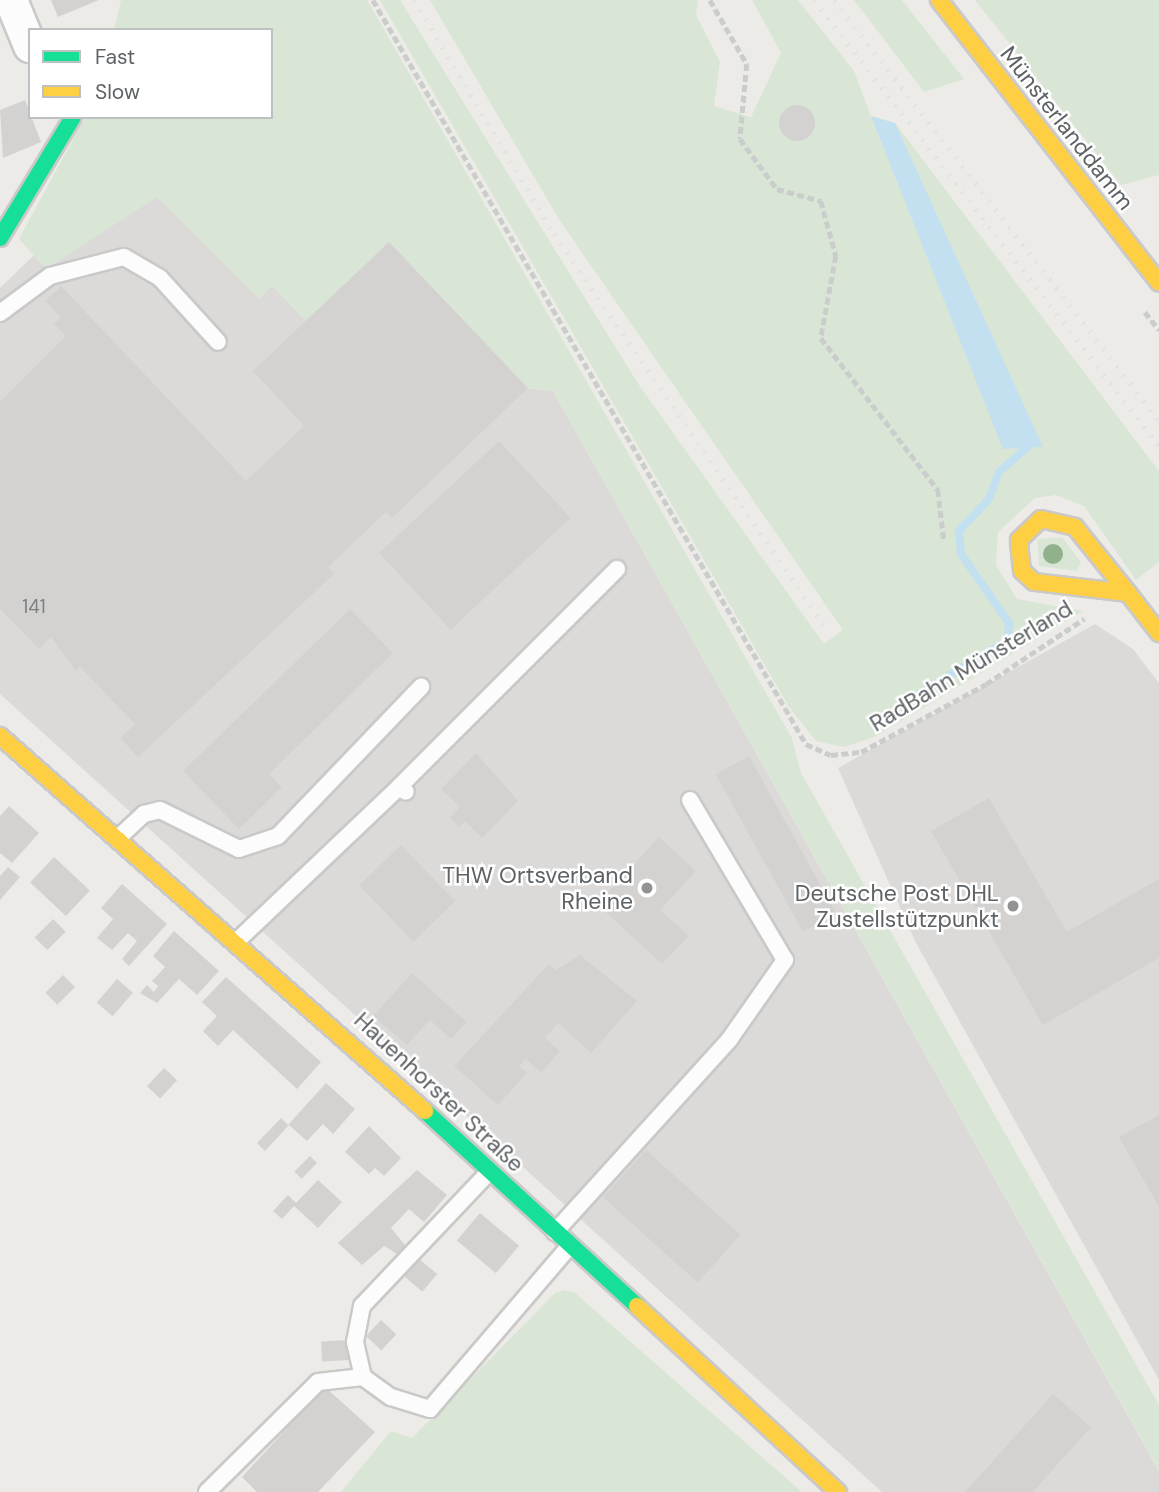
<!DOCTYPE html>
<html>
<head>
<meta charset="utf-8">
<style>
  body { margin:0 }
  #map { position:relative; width:1159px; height:1492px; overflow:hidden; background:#edebe8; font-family:"DM Sans",sans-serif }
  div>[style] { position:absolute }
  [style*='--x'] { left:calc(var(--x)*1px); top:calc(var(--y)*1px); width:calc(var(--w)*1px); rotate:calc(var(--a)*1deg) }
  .industrial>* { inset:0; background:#dcdad9 }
  .green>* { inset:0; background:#d9e6d6 }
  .water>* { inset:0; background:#c3e0f0 }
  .stream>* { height:8px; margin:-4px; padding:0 4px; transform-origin:4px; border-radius:4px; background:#c3e0f0 }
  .building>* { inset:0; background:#d4d2d1; transform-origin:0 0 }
  .round { border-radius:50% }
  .path>* { height:4.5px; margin-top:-2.25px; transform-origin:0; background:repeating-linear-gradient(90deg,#cacdcb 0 7px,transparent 0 10.5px) }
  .roads { filter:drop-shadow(2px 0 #cac9c8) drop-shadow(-2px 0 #cac9c8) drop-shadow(0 2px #cac9c8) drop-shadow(0 -2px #cac9c8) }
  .lane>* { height:16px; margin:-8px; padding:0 8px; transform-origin:8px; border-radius:8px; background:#fcfcfc }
  .street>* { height:32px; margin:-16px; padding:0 16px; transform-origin:16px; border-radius:16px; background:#fcfcfc }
  .fast>* { height:16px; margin:-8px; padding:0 8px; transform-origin:8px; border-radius:8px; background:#16e098 }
  .slow>* { height:16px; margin:-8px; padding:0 8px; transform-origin:8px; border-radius:8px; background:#ffcf43 }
  .rail>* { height:5px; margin-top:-2.5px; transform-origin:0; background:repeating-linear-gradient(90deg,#e3e2e2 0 2px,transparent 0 11px) }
  .trees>* { width:20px; height:20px; margin:-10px; border-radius:50%; background:#90b18c }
  .dots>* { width:19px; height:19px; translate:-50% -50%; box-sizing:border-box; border:4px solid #fff; border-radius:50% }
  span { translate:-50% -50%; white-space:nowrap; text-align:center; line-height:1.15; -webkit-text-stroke:5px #fff; paint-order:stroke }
  .number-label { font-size:19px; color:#7d7f81 }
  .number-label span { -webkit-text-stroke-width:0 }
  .street-label { font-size:23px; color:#5e6265 }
  .poi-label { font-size:23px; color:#5e6265 }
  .right { translate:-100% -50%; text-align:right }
  .legend { position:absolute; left:28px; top:28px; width:245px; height:91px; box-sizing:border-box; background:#fff; border:2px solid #bfc0c1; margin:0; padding:9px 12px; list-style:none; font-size:21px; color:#5e6265 }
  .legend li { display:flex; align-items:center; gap:14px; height:35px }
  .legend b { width:35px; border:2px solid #bfc0c1 }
</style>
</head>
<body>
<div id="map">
  <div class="industrial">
    <i style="clip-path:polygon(128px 164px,259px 298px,272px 285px,389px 242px,528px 388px,553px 391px,1159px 1471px,1159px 1492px,882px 1492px,0 694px,0 288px)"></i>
    <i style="clip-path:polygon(1095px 624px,1133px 649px,1159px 683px,1159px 1380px,915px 941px,838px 768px)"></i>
  </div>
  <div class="green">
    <i style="clip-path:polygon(121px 0,367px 0,792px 738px,801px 773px,1159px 1405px,1159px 1470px,553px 391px,528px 388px,390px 243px,306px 321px,272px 286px,259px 299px,157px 197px,46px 269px,19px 239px,85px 117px,271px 117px,271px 30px,114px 30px)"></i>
    <i style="clip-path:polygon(380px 0,400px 0,639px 385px,824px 644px,843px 630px,560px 221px,430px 0,698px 0,696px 15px,720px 62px,714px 106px,751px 117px,781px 53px,752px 0,798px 0,854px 71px,871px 116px,895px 123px,1159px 471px,1159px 562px,1136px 580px,1084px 506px,1056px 495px,1035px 498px,998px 532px,996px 565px,1017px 599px,1083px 611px,877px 736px,844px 747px,816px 741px,789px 707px)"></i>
    <i style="clip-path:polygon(854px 0,902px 0,964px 79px,924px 92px)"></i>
    <i style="clip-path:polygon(975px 0,1159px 0,1159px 175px,1121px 185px)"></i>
    <i style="clip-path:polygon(1062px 537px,1081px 562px,1077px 571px,1039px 566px,1037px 539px)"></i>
    <i style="clip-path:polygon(565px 1290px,575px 1293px,802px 1492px,341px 1492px,391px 1431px,412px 1438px,555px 1293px)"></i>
  </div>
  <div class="water">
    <i style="clip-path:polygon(871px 116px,895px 123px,1043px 447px,1003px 449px)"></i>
  </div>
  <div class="stream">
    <i style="--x:909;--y:700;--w:116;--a:-31.2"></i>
    <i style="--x:1008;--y:640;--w:17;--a:-87"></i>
    <i style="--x:1009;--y:623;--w:84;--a:-124.8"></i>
    <i style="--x:961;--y:554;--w:23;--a:-95"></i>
    <i style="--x:959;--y:531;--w:44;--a:-46.8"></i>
    <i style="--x:989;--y:499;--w:29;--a:-70"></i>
    <i style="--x:999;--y:472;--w:37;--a:-41"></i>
    <i style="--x:1027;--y:448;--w:11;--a:-112"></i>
  </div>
  <div class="building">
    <i style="clip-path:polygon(51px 0,99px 0,58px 17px)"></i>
    <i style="clip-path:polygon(25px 100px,41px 142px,3px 158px,0 110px)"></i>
    <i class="round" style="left:779px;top:105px;width:36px;height:36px"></i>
    <i style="clip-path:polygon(389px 242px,528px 388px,392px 518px,386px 512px,328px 567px,334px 574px,138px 757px,120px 738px,135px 724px,80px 667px,76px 671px,51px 637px,39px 649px,0 609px,0 402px,66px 336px,54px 324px,61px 317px,45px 301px,61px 286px,246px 481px,304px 426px,253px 371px)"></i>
    <i style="left:499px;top:441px;width:105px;height:164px;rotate:47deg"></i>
    <i style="clip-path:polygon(350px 609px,393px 653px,269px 774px,282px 787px,239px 829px,183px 771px)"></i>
    <i style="clip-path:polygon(476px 753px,518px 801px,482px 838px,465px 821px,459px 827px,450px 818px,460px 807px,441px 789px)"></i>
    <i style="left:749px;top:756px;width:180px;height:38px;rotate:61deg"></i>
    <i style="clip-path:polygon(989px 798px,1067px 932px,1159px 879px,1159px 958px,1043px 1025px,931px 831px)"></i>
    <i style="clip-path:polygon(9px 806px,39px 833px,12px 863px,0 853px,0 816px)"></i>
    <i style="clip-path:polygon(659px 837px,696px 871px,660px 910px,689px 936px,662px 964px,597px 904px)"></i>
    <i style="left:401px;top:845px;width:78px;height:58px;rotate:46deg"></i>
    <i style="left:54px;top:857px;width:49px;height:35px;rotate:43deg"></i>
    <i style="clip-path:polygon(8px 867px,20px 877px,0 900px,0 876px)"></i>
    <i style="clip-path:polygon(122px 884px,167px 924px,129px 966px,122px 959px,137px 941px,128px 933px,112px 950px,97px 938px,113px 919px,101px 908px)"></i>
    <i style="left:53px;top:919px;width:18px;height:26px;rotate:45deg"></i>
    <i style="clip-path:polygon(174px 931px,219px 971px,197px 995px,179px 979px,157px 1003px,140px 993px,147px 985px,154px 992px,158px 986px,152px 981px,165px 967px,153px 956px)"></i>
    <i style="clip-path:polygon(580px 955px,637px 1001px,591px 1053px,558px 1023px,545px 1038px,560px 1051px,541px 1073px,526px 1059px,519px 1066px,527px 1073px,498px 1105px,454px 1066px,549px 964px,556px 970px)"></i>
    <i style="clip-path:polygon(412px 973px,467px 1022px,451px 1039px,430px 1020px,407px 1045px,373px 1016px)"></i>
    <i style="left:63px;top:975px;width:17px;height:25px;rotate:45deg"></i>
    <i style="clip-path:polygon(226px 977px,321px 1062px,297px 1089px,233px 1030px,218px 1046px,203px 1031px,217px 1016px,202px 1002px)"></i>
    <i style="left:117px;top:979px;width:21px;height:31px;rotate:41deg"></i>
    <i style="left:164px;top:1068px;width:18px;height:25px;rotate:43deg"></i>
    <i style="clip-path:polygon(326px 1083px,355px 1109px,333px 1134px,323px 1124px,307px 1141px,289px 1125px,265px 1151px,257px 1143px,281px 1118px,288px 1125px)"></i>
    <i style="clip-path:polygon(1159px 1115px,1159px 1207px,1119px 1137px)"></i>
    <i style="clip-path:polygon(369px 1126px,401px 1158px,384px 1176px,375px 1168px,369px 1174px,345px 1152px)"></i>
    <i style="left:646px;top:1150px;width:127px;height:64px;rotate:42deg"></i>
    <i style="left:310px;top:1156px;width:10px;height:22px;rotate:45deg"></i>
    <i style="clip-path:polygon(417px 1170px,447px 1195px,424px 1222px,409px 1209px,391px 1228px,405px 1245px,397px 1254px,384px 1246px,362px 1265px,338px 1243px)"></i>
    <i style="clip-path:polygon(318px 1180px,342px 1202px,318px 1228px,294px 1206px,282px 1219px,273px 1211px,288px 1195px,296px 1203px)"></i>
    <i style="left:480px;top:1213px;width:51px;height:36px;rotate:40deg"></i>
    <i style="left:418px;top:1258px;width:25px;height:23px;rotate:40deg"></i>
    <i style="left:381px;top:1320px;width:21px;height:22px;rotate:43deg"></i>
    <i style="left:348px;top:1340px;width:20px;height:27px;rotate:87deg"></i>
    <i style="clip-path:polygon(325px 1387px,375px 1432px,318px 1492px,257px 1492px,242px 1477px)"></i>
    <i style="clip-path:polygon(1053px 1394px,1091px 1427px,1033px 1492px,965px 1492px)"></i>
  </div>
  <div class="path">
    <i style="--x:373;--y:0;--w:861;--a:59.8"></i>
    <i style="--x:806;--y:744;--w:27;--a:24"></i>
    <i style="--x:831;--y:755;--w:30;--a:-6"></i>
    <i style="--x:861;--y:752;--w:142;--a:-28.5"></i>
    <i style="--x:986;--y:684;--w:118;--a:-33.6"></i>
    <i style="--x:710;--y:0;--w:74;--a:60"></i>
    <i style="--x:747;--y:64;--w:75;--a:95.3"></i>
    <i style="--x:740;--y:139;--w:62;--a:53.5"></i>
    <i style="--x:777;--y:189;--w:46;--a:15.3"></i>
    <i style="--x:821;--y:201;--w:57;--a:74.7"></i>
    <i style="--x:836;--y:256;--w:83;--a:100.4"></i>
    <i style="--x:821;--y:338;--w:192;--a:52.4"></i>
    <i style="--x:938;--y:490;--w:51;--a:83.3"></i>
    <i style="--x:1145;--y:312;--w:23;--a:52"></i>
  </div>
  <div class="roads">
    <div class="lane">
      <i style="--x:0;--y:313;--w:62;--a:-36.5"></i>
      <i style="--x:50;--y:276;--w:76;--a:-14.4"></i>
      <i style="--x:124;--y:257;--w:42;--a:30.3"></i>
      <i style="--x:160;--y:278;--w:86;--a:47.8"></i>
      <i style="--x:400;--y:786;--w:307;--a:-45"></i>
      <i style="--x:117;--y:839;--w:37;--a:-43"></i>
      <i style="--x:144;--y:814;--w:16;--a:-14"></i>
      <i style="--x:160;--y:810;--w:88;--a:26.3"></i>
      <i style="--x:239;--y:849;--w:41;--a:-18.4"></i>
      <i style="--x:278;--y:836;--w:207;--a:-46.2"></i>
      <i style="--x:238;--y:940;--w:224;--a:-43.5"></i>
      <i style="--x:400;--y:786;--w:8;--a:45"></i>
      <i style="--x:555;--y:1232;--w:259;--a:-47.8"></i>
      <i style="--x:729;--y:1040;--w:98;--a:-55"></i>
      <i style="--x:785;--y:960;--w:186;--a:-120.7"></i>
      <i style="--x:363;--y:1377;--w:36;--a:-103"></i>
      <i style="--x:355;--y:1342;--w:37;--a:-79"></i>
      <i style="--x:362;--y:1306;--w:186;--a:-46.5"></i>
      <i style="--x:207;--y:1492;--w:156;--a:-44.7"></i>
      <i style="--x:318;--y:1382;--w:45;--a:-6.3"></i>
      <i style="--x:363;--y:1377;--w:34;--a:36"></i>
      <i style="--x:391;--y:1397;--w:41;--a:17.1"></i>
      <i style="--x:430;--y:1409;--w:212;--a:-49.4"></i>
    </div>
    <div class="street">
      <i style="--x:11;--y:0;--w:50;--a:67.6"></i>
    </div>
    <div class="fast">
      <i style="--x:0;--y:238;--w:141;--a:-58.9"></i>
      <i style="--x:425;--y:1111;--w:288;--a:42.6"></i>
    </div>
    <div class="slow">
      <i style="--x:939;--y:0;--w:358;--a:52.1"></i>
      <i style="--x:1128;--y:593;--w:95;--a:-173.3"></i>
      <i style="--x:1034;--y:582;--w:16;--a:-137"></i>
      <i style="--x:1022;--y:571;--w:31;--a:-96"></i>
      <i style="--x:1019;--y:540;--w:30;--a:-44"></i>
      <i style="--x:1041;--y:519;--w:35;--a:13"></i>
      <i style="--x:1075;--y:527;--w:85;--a:51.2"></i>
      <i style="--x:1128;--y:593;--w:51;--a:52.2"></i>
      <i style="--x:0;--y:736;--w:567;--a:41.42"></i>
      <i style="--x:637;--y:1306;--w:274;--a:42.8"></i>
    </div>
  </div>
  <div class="rail">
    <i style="--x:414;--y:0;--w:273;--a:59.1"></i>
    <i style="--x:554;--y:234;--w:480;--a:55.4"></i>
    <i style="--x:814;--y:0;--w:564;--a:52.28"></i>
    <i style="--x:834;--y:0;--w:532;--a:52.33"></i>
  </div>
  <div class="trees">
    <i style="left:1053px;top:554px"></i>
  </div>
  <div class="dots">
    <i style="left:647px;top:888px;background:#909293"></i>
    <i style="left:1013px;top:906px;background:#909293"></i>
  </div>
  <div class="number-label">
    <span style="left:34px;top:607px">141</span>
  </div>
  <div class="street-label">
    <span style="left:1067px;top:128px;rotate:52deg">Münsterlanddamm</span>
    <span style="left:971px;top:666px;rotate:-31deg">RadBahn Münsterland</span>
    <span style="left:439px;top:1092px;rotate:43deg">Hauenhorster Straße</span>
  </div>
  <div class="poi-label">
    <span class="right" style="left:633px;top:888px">THW Ortsverband<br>Rheine</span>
    <span class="right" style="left:999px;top:906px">Deutsche Post DHL<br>Zustellstützpunkt</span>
  </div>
  <ul class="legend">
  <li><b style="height:9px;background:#16e098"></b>Fast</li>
  <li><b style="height:9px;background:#ffcf43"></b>Slow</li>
  </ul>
</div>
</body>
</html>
